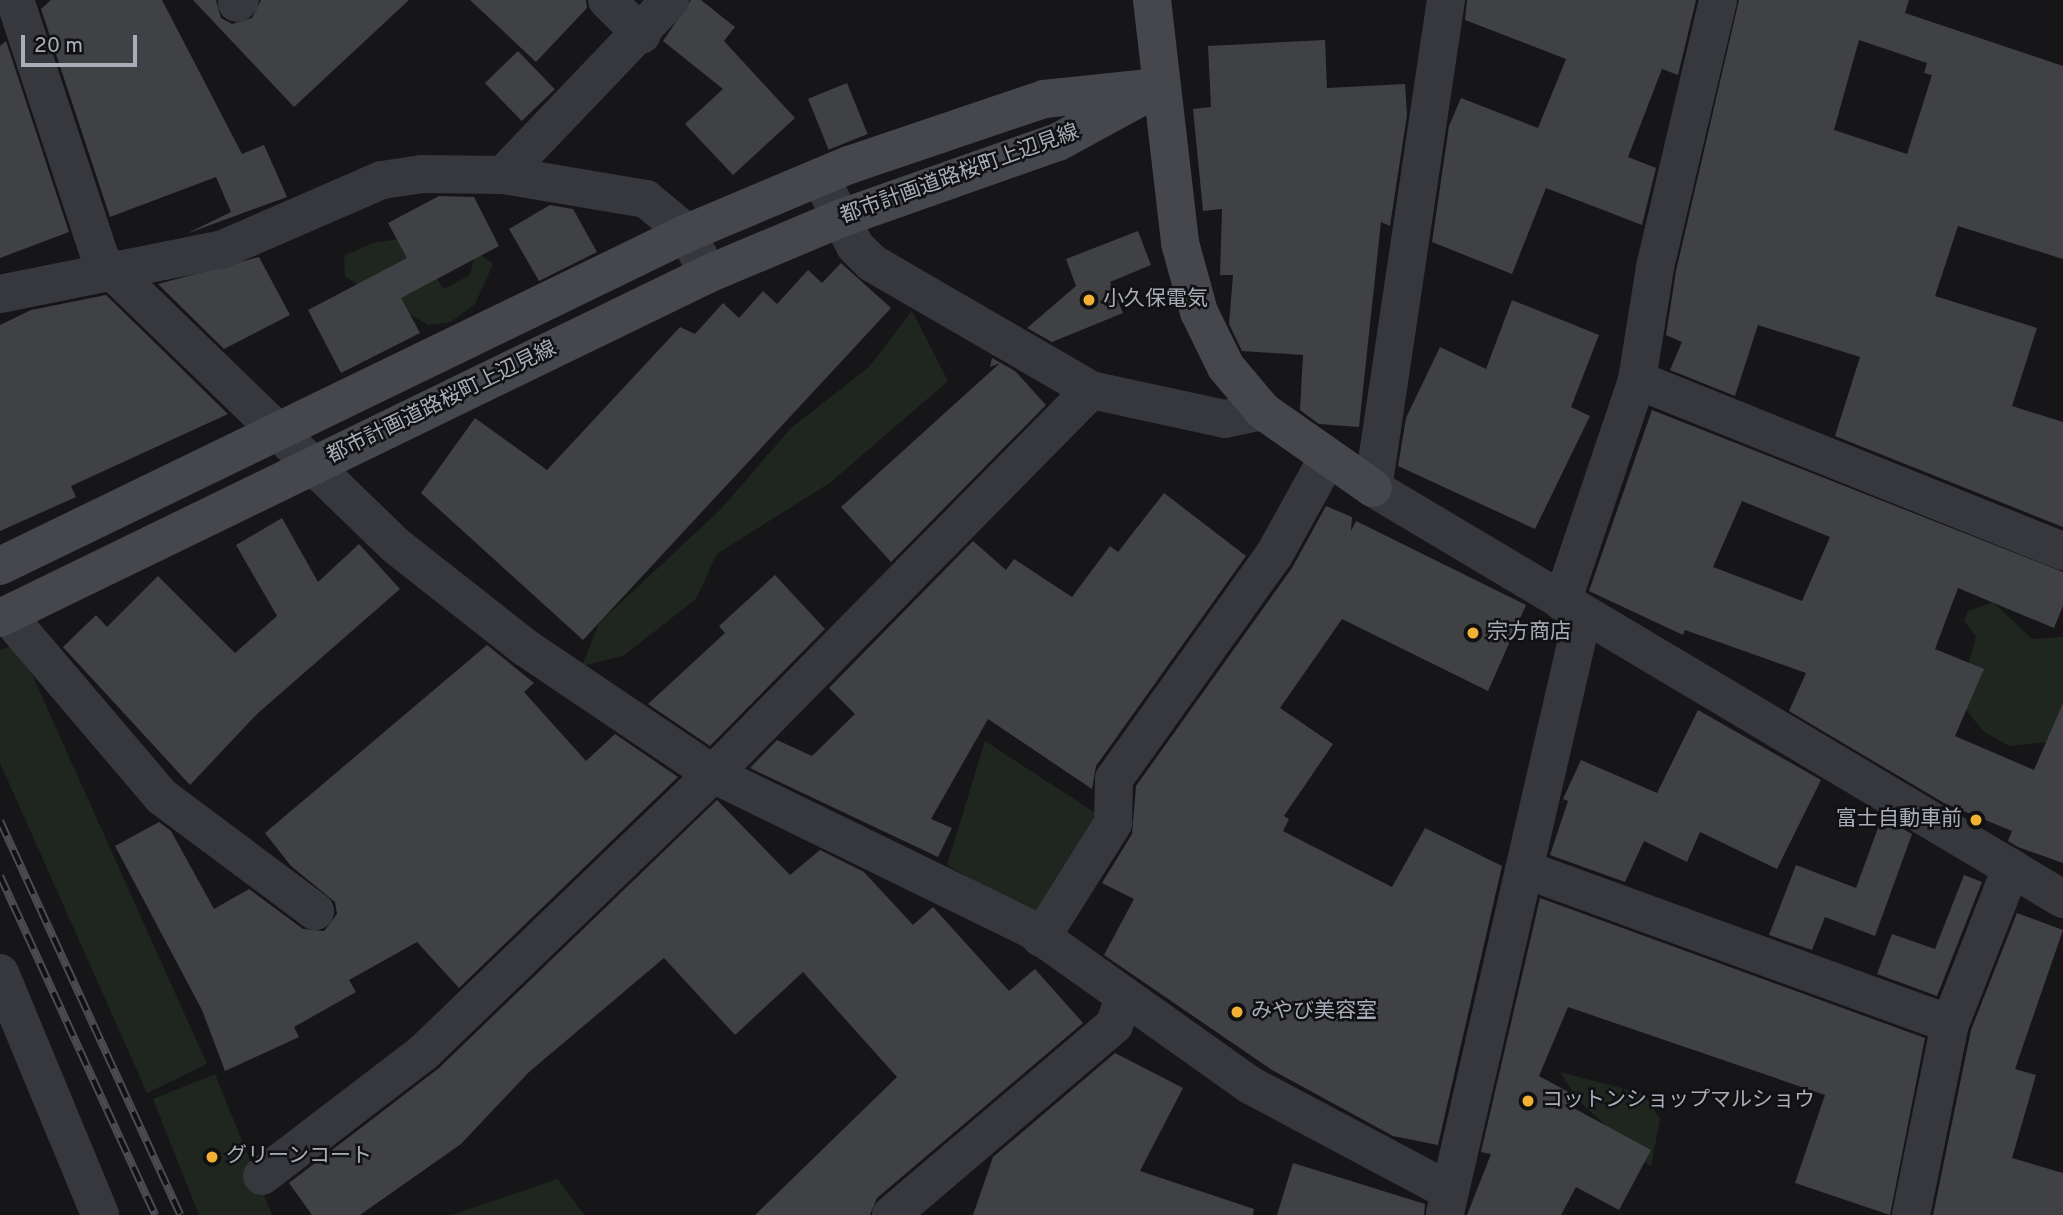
<!DOCTYPE html>
<html>
<head>
<meta charset="utf-8">
<style>
  body { margin:0 }
  #map { position:relative; width:2063px; height:1215px; overflow:hidden; background:#161618; font-family:Overpass,"Noto Sans JP",sans-serif }
  div>[style] { position:absolute }
  [style*='--x'] { left:calc(var(--x)*1px); top:calc(var(--y)*1px); width:calc(var(--w)*1px); rotate:calc(var(--a)*1deg) }
  .green>* { inset:0; background:#1e261f }
  .building>* { inset:0; background:#404145; transform-origin:0 0 }
  .street>* { height:38px; margin:-19px; padding:0 19px; transform-origin:19px; border-radius:19px; background:#37383d }
  .secondary>* { height:38px; margin:-19px; padding:0 19px; transform-origin:19px; border-radius:19px; background:#45474d }
  .rail>* { height:8px; margin-top:-4px; transform-origin:0; background:repeating-linear-gradient(90deg,#111113 0 16px,#4a4c52 0 32px); box-sizing:border-box; border-block:2px solid #4a4c52 }
  .dots>* { width:19px; height:19px; translate:-50% -50%; box-sizing:border-box; border:4px solid #111113; border-radius:50% }
  span { translate:-50% -50%; white-space:nowrap; text-align:center; line-height:1.15; -webkit-text-stroke:5px #111113; paint-order:stroke }
  .street-label { font-size:21px; color:#a8adb8 }
  .poi-label { font-size:21px; color:#a8adb8 }
  .left { translate:0 -50%; text-align:left }
  .right { translate:-100% -50%; text-align:right }
  .scale { position:absolute; left:21px; top:35px; width:116px; height:32px; box-sizing:border-box; border:4px solid #a8adb8; border-top:0; padding-left:9px; font-size:21px; line-height:24px; white-space:nowrap; color:#a8adb8; -webkit-text-stroke:5px #111113; paint-order:stroke }
</style>
</head>
<body>
<div id="map">
  <div class="green">
    <i style="clip-path:polygon(418px 236px,425px 262px,444px 289px,470px 275px,475px 251px,493px 264px,475px 304px,451px 322px,428px 325px,345px 277px,344px 256px,372px 243px)"></i>
    <i style="clip-path:polygon(912px 311px,948px 381px,831px 482px,717px 554px,696px 599px,623px 656px,582px 666px,599px 623px,722px 508px,791px 428px,869px 367px)"></i>
    <i style="clip-path:polygon(1993px 602px,2032px 639px,2063px 637px,2063px 740px,2009px 746px,1983px 731px,1958px 700px,1976px 637px,1964px 620px,1968px 611px)"></i>
    <i style="clip-path:polygon(18px 643px,207px 1064px,147px 1093px,0 763px,0 650px)"></i>
    <i style="clip-path:polygon(985px 741px,1097px 814px,1040px 918px,947px 865px)"></i>
    <i style="clip-path:polygon(1560px 1072px,1644px 1094px,1660px 1119px,1651px 1167px,1580px 1102px)"></i>
    <i style="clip-path:polygon(215px 1074px,272px 1215px,199px 1215px,153px 1099px)"></i>
    <i style="clip-path:polygon(558px 1179px,584px 1215px,452px 1215px)"></i>
  </div>
  <div class="building">
    <i style="clip-path:polygon(51px 0,162px 0,242px 154px,264px 145px,287px 197px,186px 234px,231px 212px,216px 177px,110px 217px,41px 9px)"></i>
    <i style="clip-path:polygon(193px 0,216px 0,221px 18px,232px 24px,252px 18px,261px 0,409px 0,294px 107px)"></i>
    <i style="clip-path:polygon(470px 0,586px 0,587px 8px,536px 62px)"></i>
    <i style="clip-path:polygon(691px 0,701px 0,735px 27px,724px 41px,795px 118px,733px 175px,685px 124px,723px 89px,663px 41px)"></i>
    <i style="clip-path:polygon(1467px 0,1696px 0,1678px 75px,1662px 69px,1628px 157px,1656px 168px,1642px 225px,1546px 188px,1512px 274px,1432px 242px,1449px 126px,1461px 98px,1538px 128px,1566px 59px,1465px 20px)"></i>
    <i style="clip-path:polygon(evenodd,1739px 0,1909px 0,1905px 13px,2063px 66px,2063px 259px,1958px 226px,1935px 296px,2037px 328px,2012px 406px,2063px 422px,2063px 527px,1835px 436px,1860px 357px,1758px 325px,1735px 396px,1670px 370px,1682px 342px,1666px 335px,1676px 271px,1739px 0,1859px 40px,1927px 63px,1924px 73px,1932px 75px,1907px 154px,1834px 130px,1859px 40px)"></i>
    <i style="clip-path:polygon(1325px 40px,1327px 88px,1405px 84px,1407px 115px,1390px 226px,1381px 222px,1359px 427px,1319px 424px,1300px 410px,1303px 355px,1242px 351px,1229px 324px,1233px 275px,1220px 275px,1222px 209px,1203px 211px,1193px 109px,1211px 107px,1208px 46px)"></i>
    <i style="clip-path:polygon(6px 41px,69px 232px,0 258px,0 46px)"></i>
    <i style="left:518px;top:51px;width:53px;height:46px;rotate:46deg"></i>
    <i style="left:847px;top:83px;width:55px;height:42px;rotate:68deg"></i>
    <i style="clip-path:polygon(439px 196px,474px 197px,499px 246px,401px 298px,420px 333px,341px 373px,308px 310px,407px 258px,388px 223px)"></i>
    <i style="clip-path:polygon(550px 205px,573px 209px,597px 252px,539px 281px,509px 229px)"></i>
    <i style="clip-path:polygon(1138px 231px,1151px 265px,1110px 282px,1123px 313px,1052px 342px,1027px 328px,1076px 286px,1066px 259px)"></i>
    <i style="clip-path:polygon(259px 257px,290px 315px,224px 349px,158px 284px)"></i>
    <i style="clip-path:polygon(841px 263px,891px 308px,583px 640px,421px 493px,475px 418px,547px 470px,680px 327px,695px 334px,723px 303px,739px 318px,763px 291px,777px 304px,808px 270px,822px 283px)"></i>
    <i style="clip-path:polygon(106px 295px,228px 414px,71px 486px,76px 497px,0 531px,0 325px,31px 310px)"></i>
    <i style="clip-path:polygon(1512px 300px,1599px 335px,1571px 407px,1590px 416px,1535px 529px,1398px 466px,1406px 418px,1440px 347px,1486px 369px)"></i>
    <i style="clip-path:polygon(992px 358px,1015px 371px,1046px 405px,891px 562px,841px 507px,1000px 363px,990px 367px)"></i>
    <i style="clip-path:polygon(evenodd,1652px 410px,2063px 572px,2063px 606px,2054px 628px,1958px 588px,1935px 649px,1984px 669px,1955px 736px,2034px 770px,2063px 703px,2063px 863px,2018px 847px,2008px 841px,2012px 831px,1944px 803px,1789px 711px,1806px 673px,1685px 630px,1683px 635px,1589px 591px,1652px 410px,1742px 501px,1830px 537px,1802px 601px,1713px 567px,1742px 501px)"></i>
    <i style="clip-path:polygon(1164px 493px,1246px 556px,1096px 766px,1092px 789px,988px 719px,931px 819px,952px 828px,938px 857px,750px 768px,777px 740px,812px 756px,855px 714px,829px 688px,973px 541px,1006px 570px,1014px 559px,1072px 597px,1110px 546px,1118px 552px)"></i>
    <i style="clip-path:polygon(1326px 506px,1352px 517px,1351px 531px,1356px 521px,1526px 605px,1488px 691px,1342px 619px,1280px 708px,1333px 744px,1284px 816px,1289px 819px,1283px 831px,1392px 887px,1425px 828px,1502px 866px,1438px 1145px,1393px 1136px,1272px 1070px,1104px 955px,1134px 899px,1102px 883px,1132px 834px,1136px 786px,1292px 568px)"></i>
    <i style="clip-path:polygon(282px 518px,318px 582px,359px 544px,400px 589px,257px 714px,190px 785px,63px 647px,96px 615px,107px 627px,158px 576px,235px 653px,277px 616px,236px 545px)"></i>
    <i style="clip-path:polygon(775px 575px,825px 629px,710px 746px,648px 704px,725px 633px,719px 626px)"></i>
    <i style="clip-path:polygon(487px 645px,534px 683px,524px 692px,586px 761px,615px 734px,678px 777px,459px 988px,417px 942px,349px 980px,356px 992px,294px 1027px,299px 1037px,225px 1071px,202px 1010px,115px 846px,159px 822px,171px 831px,214px 909px,249px 889px,303px 929px,324px 931px,337px 914px,335px 902px,291px 866px,265px 833px)"></i>
    <i style="clip-path:polygon(1698px 710px,1821px 780px,1777px 869px,1700px 832px,1687px 862px,1644px 841px,1625px 882px,1550px 855px,1568px 801px,1563px 799px,1581px 760px,1657px 793px)"></i>
    <i style="clip-path:polygon(717px 800px,790px 875px,820px 850px,864px 872px,913px 925px,933px 907px,1009px 991px,1035px 969px,1083px 1023px,877px 1198px,870px 1215px,755px 1215px,897px 1077px,803px 972px,735px 1035px,664px 958px,529px 1072px,461px 1144px,360px 1215px,312px 1215px,289px 1183px,439px 1068px)"></i>
    <i style="clip-path:polygon(1882px 817px,1912px 834px,1875px 936px,1825px 917px,1812px 950px,1769px 935px,1796px 865px,1856px 888px)"></i>
    <i style="clip-path:polygon(1964px 875px,1982px 882px,1937px 996px,1877px 974px,1892px 934px,1935px 949px)"></i>
    <i style="clip-path:polygon(1540px 898px,1925px 1038px,1890px 1215px,1795px 1183px,1825px 1095px,1568px 1007px,1539px 1076px,1574px 1095px,1568px 1105px,1651px 1150px,1619px 1210px,1576px 1187px,1561px 1215px,1467px 1215px,1491px 1154px,1481px 1152px)"></i>
    <i style="clip-path:polygon(2017px 913px,2063px 930px,2015px 1069px,2036px 1075px,2012px 1158px,2063px 1173px,2063px 1215px,1933px 1215px,1971px 1030px)"></i>
    <i style="clip-path:polygon(1115px 1053px,1183px 1088px,1140px 1171px,1254px 1209px,1253px 1215px,973px 1215px,993px 1157px)"></i>
    <i style="clip-path:polygon(1293px 1163px,1425px 1204px,1424px 1215px,1277px 1215px)"></i>
  </div>
  <div class="street">
    <i style="--x:15;--y:0;--w:274;--a:71.7"></i>
    <i style="--x:101;--y:260;--w:409;--a:44.1"></i>
    <i style="--x:395;--y:545;--w:167;--a:38.2"></i>
    <i style="--x:526;--y:648;--w:225;--a:34"></i>
    <i style="--x:713;--y:774;--w:352;--a:26"></i>
    <i style="--x:1029;--y:928;--w:271;--a:35.4"></i>
    <i style="--x:1250;--y:1085;--w:225;--a:28"></i>
    <i style="--x:607;--y:0;--w:49;--a:45"></i>
    <i style="--x:1446;--y:0;--w:493;--a:98.5"></i>
    <i style="--x:1373;--y:488;--w:803;--a:30.78"></i>
    <i style="--x:237;--y:3;--w:4;--a:-45"></i>
    <i style="--x:503;--y:175;--w:242;--a:-46.3"></i>
    <i style="--x:820;--y:177;--w:77;--a:63.1"></i>
    <i style="--x:855;--y:246;--w:24;--a:45"></i>
    <i style="--x:872;--y:263;--w:253;--a:30.1"></i>
    <i style="--x:1091;--y:390;--w:137;--a:12.2"></i>
    <i style="--x:1225;--y:419;--w:39;--a:-12"></i>
    <i style="--x:0;--y:294;--w:227;--a:-11.4"></i>
    <i style="--x:223;--y:249;--w:173;--a:-23.5"></i>
    <i style="--x:382;--y:180;--w:40;--a:-8.5"></i>
    <i style="--x:422;--y:174;--w:81;--a:0.7"></i>
    <i style="--x:503;--y:175;--w:145;--a:9.5"></i>
    <i style="--x:646;--y:199;--w:53;--a:39.7"></i>
    <i style="--x:687;--y:233;--w:46;--a:62.9"></i>
    <i style="--x:1637;--y:380;--w:459;--a:21.9"></i>
    <i style="--x:1562;--y:602;--w:234;--a:-71.3"></i>
    <i style="--x:1637;--y:380;--w:114;--a:-80.9"></i>
    <i style="--x:1655;--y:267;--w:274;--a:-76.7"></i>
    <i style="--x:7;--y:615;--w:239;--a:49.6"></i>
    <i style="--x:162;--y:797;--w:191;--a:36.7"></i>
    <i style="--x:1524;--y:869;--w:453;--a:20"></i>
    <i style="--x:1041;--y:938;--w:136;--a:-57.9"></i>
    <i style="--x:1113;--y:823;--w:44;--a:-88.7"></i>
    <i style="--x:1114;--y:779;--w:275;--a:-54.5"></i>
    <i style="--x:1274;--y:555;--w:112;--a:-61.1"></i>
    <i style="--x:0;--y:973;--w:262;--a:67.5"></i>
    <i style="--x:262;--y:1176;--w:204;--a:-37.4"></i>
    <i style="--x:424;--y:1052;--w:401;--a:-43.9"></i>
    <i style="--x:713;--y:774;--w:539;--a:-45.45"></i>
    <i style="--x:1445;--y:1213;--w:615;--a:-77.03"></i>
    <i style="--x:891;--y:1215;--w:293;--a:-40.4"></i>
    <i style="--x:1114;--y:1025;--w:30;--a:-69"></i>
    <i style="--x:1911;--y:1215;--w:195;--a:-78.5"></i>
    <i style="--x:1950;--y:1024;--w:168;--a:-68.6"></i>
  </div>
  <div class="secondary">
    <i style="--x:1152;--y:0;--w:245;--a:83.4"></i>
    <i style="--x:1180;--y:243;--w:72;--a:74.6"></i>
    <i style="--x:1199;--y:312;--w:61;--a:63.9"></i>
    <i style="--x:1226;--y:367;--w:57;--a:49.9"></i>
    <i style="--x:1263;--y:411;--w:134;--a:35"></i>
    <i style="--x:0;--y:566;--w:763;--a:-25.86"></i>
    <i style="--x:687;--y:233;--w:176;--a:-22.8"></i>
    <i style="--x:849;--y:165;--w:206;--a:-18.7"></i>
    <i style="--x:1044;--y:99;--w:106;--a:-6"></i>
    <i style="--x:0;--y:618;--w:787;--a:-25.91"></i>
    <i style="--x:708;--y:274;--w:142;--a:-22.8"></i>
    <i style="--x:839;--y:219;--w:232;--a:-19.4"></i>
    <i style="--x:1058;--y:142;--w:115;--a:-28.6"></i>
  </div>
  <div class="rail">
    <i style="--x:0;--y:821;--w:433;--a:65.4"></i>
    <i style="--x:0;--y:876;--w:373;--a:65.4"></i>
  </div>
  <div class="dots">
    <i style="left:1089px;top:300px;background:#f2b134"></i>
    <i style="left:1473px;top:633px;background:#f2b134"></i>
    <i style="left:1976px;top:820px;background:#f2b134"></i>
    <i style="left:1237px;top:1012px;background:#f2b134"></i>
    <i style="left:1528px;top:1101px;background:#f2b134"></i>
    <i style="left:212px;top:1157px;background:#f2b134"></i>
  </div>
  <div class="street-label">
    <span style="left:960px;top:175px;rotate:-20deg">都市計画道路桜町上辺見線</span>
    <span style="left:442px;top:403px;rotate:-26deg">都市計画道路桜町上辺見線</span>
  </div>
  <div class="poi-label">
    <span class="left" style="left:1103px;top:300px">小久保電気</span>
    <span class="left" style="left:1487px;top:633px">宗方商店</span>
    <span class="right" style="left:1962px;top:820px">富士自動車前</span>
    <span class="left" style="left:1251px;top:1012px">みやび美容室</span>
    <span class="left" style="left:1542px;top:1101px">コットンショップマルショウ</span>
    <span class="left" style="left:226px;top:1157px">グリーンコート</span>
  </div>
  <div class="scale">20 m</div>
</div>
</body>
</html>
